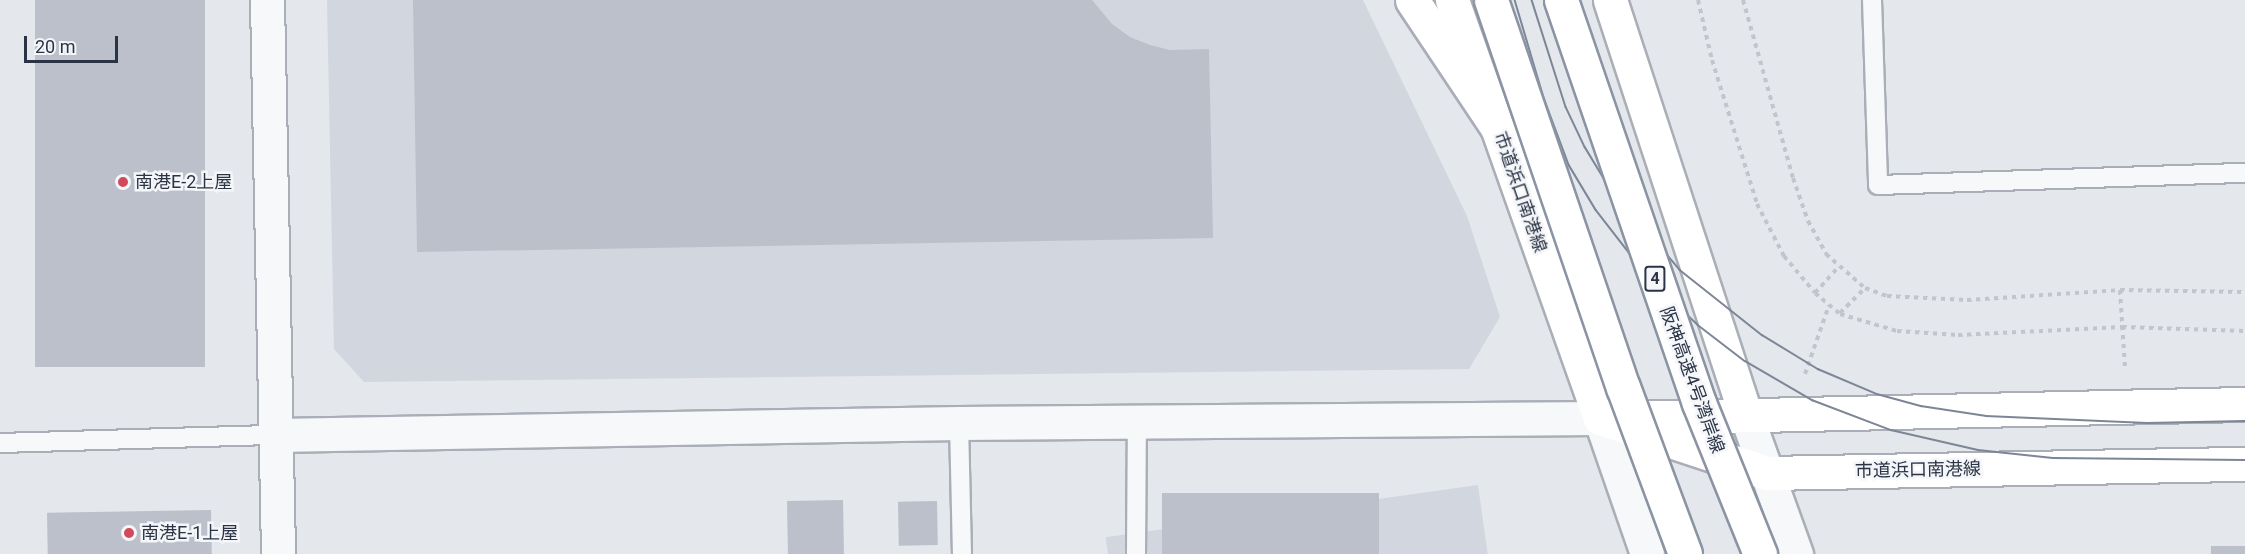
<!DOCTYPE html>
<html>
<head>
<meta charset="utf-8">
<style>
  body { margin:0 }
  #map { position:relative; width:2245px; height:554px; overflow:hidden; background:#e4e7ec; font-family:Roboto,"Noto Sans JP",sans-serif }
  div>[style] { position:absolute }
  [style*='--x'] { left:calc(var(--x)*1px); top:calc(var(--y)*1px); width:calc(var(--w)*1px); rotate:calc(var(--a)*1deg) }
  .built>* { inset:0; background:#d2d6de; transform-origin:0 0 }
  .building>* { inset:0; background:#bbc0ca; transform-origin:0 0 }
  .path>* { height:4px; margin-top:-2px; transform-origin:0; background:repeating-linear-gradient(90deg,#c2c5cb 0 4.5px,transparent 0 9px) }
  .roads { filter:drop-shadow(2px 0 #a9aeb7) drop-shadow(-2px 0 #a9aeb7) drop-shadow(0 2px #a9aeb7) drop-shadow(0 -2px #a9aeb7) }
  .service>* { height:18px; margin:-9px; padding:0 9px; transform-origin:9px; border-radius:9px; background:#f7f8fa }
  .tertiary>* { height:33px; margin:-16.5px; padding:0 16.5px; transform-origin:16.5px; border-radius:16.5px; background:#f7f8fa }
  .primary>* { height:33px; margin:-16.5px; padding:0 16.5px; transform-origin:16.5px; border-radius:16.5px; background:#fff }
  .motorway>* { height:33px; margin:-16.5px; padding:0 16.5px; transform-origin:16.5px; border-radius:16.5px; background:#fff }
  .tram>* { height:1.5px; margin:-0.75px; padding:0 0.75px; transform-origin:0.75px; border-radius:0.75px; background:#7d8696 }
  .bridges { filter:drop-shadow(2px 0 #8b94a3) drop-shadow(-2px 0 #8b94a3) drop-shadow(0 2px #8b94a3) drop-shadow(0 -2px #8b94a3) }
  .motorway-bridge>* { height:33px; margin:-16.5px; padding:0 16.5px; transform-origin:16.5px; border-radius:16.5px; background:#fff }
  .dots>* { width:16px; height:16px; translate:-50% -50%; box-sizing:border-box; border:3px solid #f4f6f9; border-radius:50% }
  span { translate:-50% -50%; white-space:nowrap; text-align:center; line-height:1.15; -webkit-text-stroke:5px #f4f6f9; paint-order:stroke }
  .shield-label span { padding:2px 4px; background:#f4f6f9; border:2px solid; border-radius:4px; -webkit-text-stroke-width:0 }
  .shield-label { font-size:16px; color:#2b3445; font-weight:700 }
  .poi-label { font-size:18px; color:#2b3445 }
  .left { translate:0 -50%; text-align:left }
  .street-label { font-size:18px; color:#2b3445 }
  .scale { position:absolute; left:24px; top:36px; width:94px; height:27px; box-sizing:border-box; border:3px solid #2b3445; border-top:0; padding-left:8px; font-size:18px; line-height:21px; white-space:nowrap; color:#2b3445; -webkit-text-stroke:4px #f4f6f9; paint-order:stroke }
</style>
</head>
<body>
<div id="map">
  <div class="built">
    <i style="clip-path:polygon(327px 0,1363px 0,1467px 216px,1500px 317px,1469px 369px,364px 382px,334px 349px)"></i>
    <i style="left:1478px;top:485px;width:70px;height:376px;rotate:82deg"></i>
  </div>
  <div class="building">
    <i style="left:35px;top:0;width:170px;height:367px"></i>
    <i style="clip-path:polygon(413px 0,1092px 0,1112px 24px,1130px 37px,1150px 45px,1170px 50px,1209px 49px,1213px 238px,417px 252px)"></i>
    <i style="left:1379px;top:493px;width:61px;height:217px;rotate:90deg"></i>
    <i style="left:843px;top:500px;width:54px;height:56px;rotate:89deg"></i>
    <i style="left:937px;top:501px;width:44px;height:39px;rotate:89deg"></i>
    <i style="left:211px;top:510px;width:44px;height:164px;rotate:89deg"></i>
    <i style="left:2211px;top:546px;width:34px;height:8px"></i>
  </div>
  <div class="path">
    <i style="--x:1698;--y:0;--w:62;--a:76.9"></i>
    <i style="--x:1712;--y:60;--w:151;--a:72.6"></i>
    <i style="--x:1757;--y:204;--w:59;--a:62.6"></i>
    <i style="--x:1784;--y:256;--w:48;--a:50"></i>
    <i style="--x:1815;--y:293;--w:33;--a:40"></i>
    <i style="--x:1840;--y:314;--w:59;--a:16.6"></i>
    <i style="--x:1897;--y:331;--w:61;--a:3.8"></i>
    <i style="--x:1958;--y:335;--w:164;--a:-2.8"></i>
    <i style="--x:2122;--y:327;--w:123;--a:1.9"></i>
    <i style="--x:1743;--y:0;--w:185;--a:74.3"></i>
    <i style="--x:1793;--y:178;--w:46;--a:70.8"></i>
    <i style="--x:1808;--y:221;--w:38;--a:61"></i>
    <i style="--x:1826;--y:254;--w:52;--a:41.1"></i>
    <i style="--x:1865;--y:288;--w:23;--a:20"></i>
    <i style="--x:1887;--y:296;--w:80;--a:2.9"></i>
    <i style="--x:1967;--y:300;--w:153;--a:-3.7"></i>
    <i style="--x:2120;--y:290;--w:125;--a:0.9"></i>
    <i style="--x:2120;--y:290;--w:77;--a:86.3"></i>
    <i style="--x:1815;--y:293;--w:36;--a:-48"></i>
    <i style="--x:1840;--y:313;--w:35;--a:-45"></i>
    <i style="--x:1805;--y:374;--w:73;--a:-70.8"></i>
  </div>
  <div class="roads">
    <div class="service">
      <i style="--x:1872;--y:0;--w:185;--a:88.1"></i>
      <i style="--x:1878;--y:185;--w:367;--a:-1.9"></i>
      <i style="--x:959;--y:423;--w:131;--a:88.7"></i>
      <i style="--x:0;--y:443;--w:276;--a:-1.7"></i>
      <i style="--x:1136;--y:554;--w:132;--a:-89.6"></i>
    </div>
    <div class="tertiary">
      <i style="--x:267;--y:0;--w:554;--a:88.86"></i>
      <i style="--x:1746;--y:415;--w:148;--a:70.2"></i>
      <i style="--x:276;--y:435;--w:683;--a:-1.01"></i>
      <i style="--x:959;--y:423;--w:641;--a:-0.45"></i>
      <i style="--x:1600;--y:418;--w:144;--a:70.9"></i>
    </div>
    <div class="primary">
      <i style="--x:1452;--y:0;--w:443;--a:70.5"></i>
      <i style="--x:1610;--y:0;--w:437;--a:71.9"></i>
      <i style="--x:1600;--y:418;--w:176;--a:18.2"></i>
      <i style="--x:1767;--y:473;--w:478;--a:-1.1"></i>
      <i style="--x:1626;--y:418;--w:619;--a:-1.3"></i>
    </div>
    <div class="motorway">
      <i style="--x:1412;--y:0;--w:155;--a:56.3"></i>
    </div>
  </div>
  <div class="tram">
    <i style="--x:1515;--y:0;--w:102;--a:73.5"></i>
    <i style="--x:1544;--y:98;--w:72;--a:69.5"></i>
    <i style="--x:1569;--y:165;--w:52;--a:59"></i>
    <i style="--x:1596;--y:210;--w:85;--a:52.2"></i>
    <i style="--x:1648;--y:277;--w:69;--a:43.8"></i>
    <i style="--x:1698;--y:325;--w:59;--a:37.5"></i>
    <i style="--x:1745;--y:361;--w:78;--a:30.2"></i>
    <i style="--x:1812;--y:400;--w:85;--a:20.8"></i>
    <i style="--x:1891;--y:430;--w:89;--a:12.9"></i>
    <i style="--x:1978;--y:450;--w:75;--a:6.1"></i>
    <i style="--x:2053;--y:458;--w:192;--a:0.6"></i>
    <i style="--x:1532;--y:0;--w:112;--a:72.4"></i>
    <i style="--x:1566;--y:107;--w:44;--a:64.6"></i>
    <i style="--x:1585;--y:147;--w:44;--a:58.8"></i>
    <i style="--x:1608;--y:185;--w:111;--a:49.7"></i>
    <i style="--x:1680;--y:270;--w:105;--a:38.4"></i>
    <i style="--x:1762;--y:335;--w:66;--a:31.3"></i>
    <i style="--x:1818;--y:369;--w:64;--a:23"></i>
    <i style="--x:1877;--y:394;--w:46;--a:15.3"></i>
    <i style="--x:1921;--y:406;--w:66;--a:8.7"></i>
    <i style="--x:1986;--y:416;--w:161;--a:2.5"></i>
    <i style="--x:2147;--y:423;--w:98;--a:-1.2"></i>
  </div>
  <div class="bridges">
    <div class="motorway-bridge">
      <i style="--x:1491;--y:0;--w:409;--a:71.2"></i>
      <i style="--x:1623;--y:387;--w:178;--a:69.6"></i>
      <i style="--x:1561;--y:0;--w:426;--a:71.1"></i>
      <i style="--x:1699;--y:403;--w:163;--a:68"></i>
    </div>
  </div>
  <div class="dots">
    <i style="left:123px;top:182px;background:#d1495b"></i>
    <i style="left:129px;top:533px;background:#d1495b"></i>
  </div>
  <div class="shield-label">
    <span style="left:1655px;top:279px">4</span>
  </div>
  <div class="poi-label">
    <span class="left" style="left:135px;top:182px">南港E-2上屋</span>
    <span class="left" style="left:141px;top:533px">南港E-1上屋</span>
  </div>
  <div class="street-label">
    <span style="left:1520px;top:192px;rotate:71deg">市道浜口南港線</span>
    <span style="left:1692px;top:380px;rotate:70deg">阪神高速4号湾岸線</span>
    <span style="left:1918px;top:470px;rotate:-1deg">市道浜口南港線</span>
  </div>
  <div class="scale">20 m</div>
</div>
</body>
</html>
